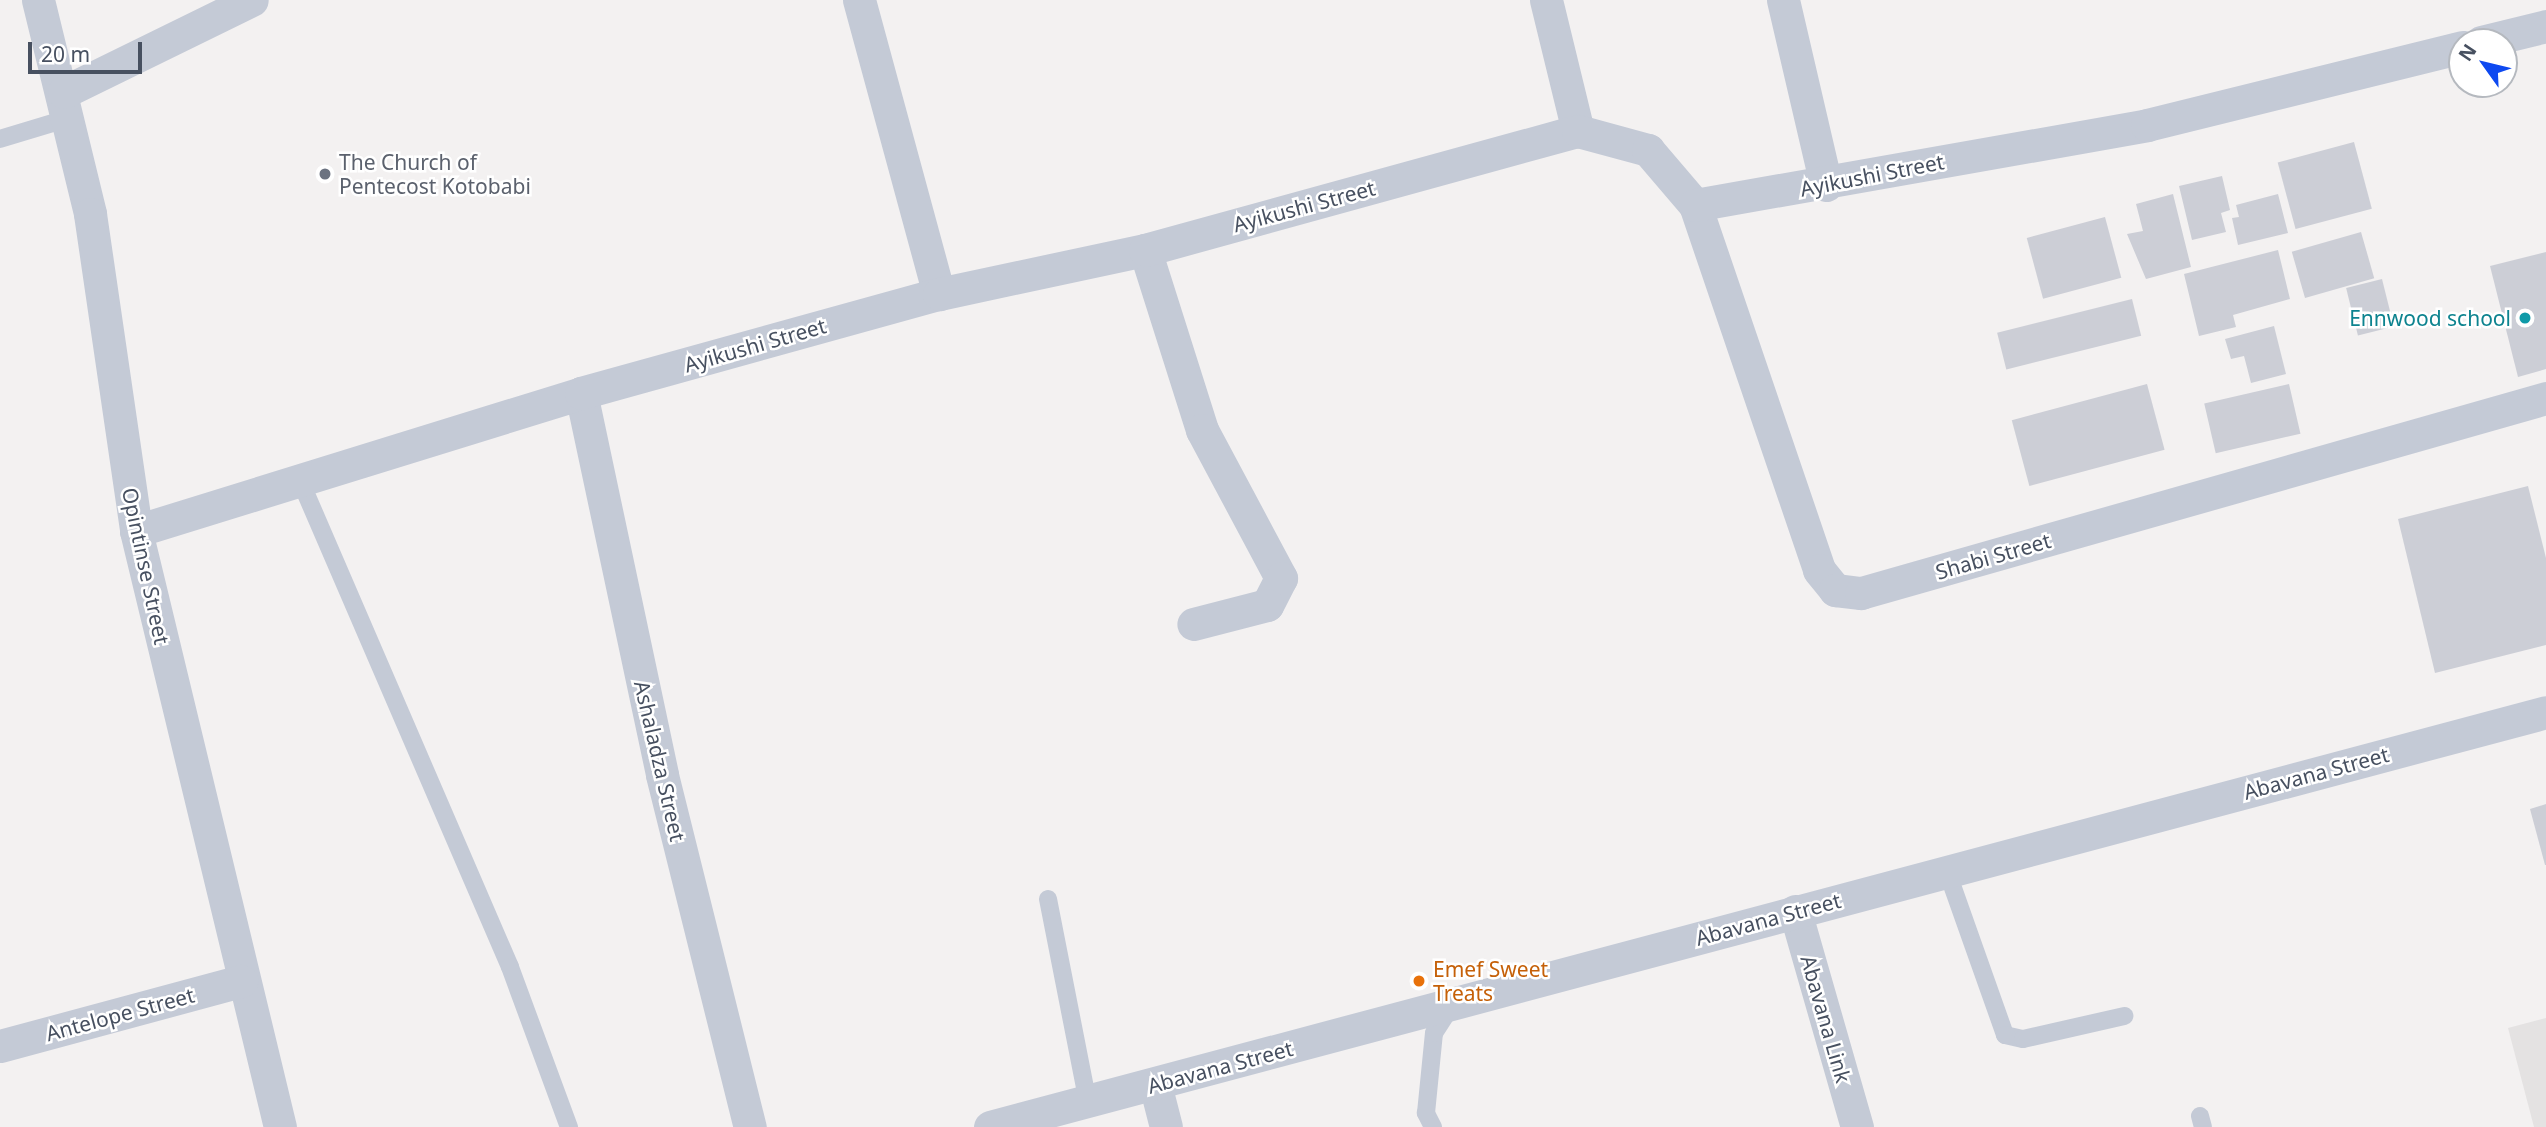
<!DOCTYPE html>
<html>
<head>
<meta charset="utf-8">
<style>
  body { margin:0 }
  #map { position:relative; width:2546px; height:1127px; overflow:hidden; background:#f3f1f1; font-family:"Noto Sans",sans-serif }
  div>[style] { position:absolute }
  [style*='--x'] { left:calc(var(--x)*1px); top:calc(var(--y)*1px); width:calc(var(--w)*1px); rotate:calc(var(--a)*1deg) }
  .education>* { inset:0; background:#e4e2e2 }
  .building>* { inset:0; background:#ccced6; transform-origin:0 0 }
  .service>* { height:18px; margin:-9px; padding:0 9px; transform-origin:9px; border-radius:9px; background:#c4cad6 }
  .minor>* { height:33px; margin:-16.5px; padding:0 16.5px; transform-origin:16.5px; border-radius:16.5px; background:#c4cad6 }
  .dots>* { width:19px; height:19px; translate:-50% -50%; box-sizing:border-box; border:4px solid #fff; border-radius:50% }
  span { translate:-50% -50%; white-space:nowrap; text-align:center; line-height:1.15; -webkit-text-stroke:5px #fff; paint-order:stroke }
  .worship-label { font-size:21px; color:#5b616d }
  .left { translate:0 -50%; text-align:left }
  .street-label { font-size:21px; color:#475060 }
  .culture-label { font-size:21px; color:#0d838f }
  .right { translate:-100% -50%; text-align:right }
  .food-label { font-size:21px; color:#c56008 }
  .north { position:absolute; left:2448px; top:28px; width:70px; height:70px; box-sizing:border-box; background:#fff; border:2px solid #b5b9bf; border-radius:50%; rotate:304deg; font-size:19px; font-weight:700; line-height:28px; text-align:center; color:#475060 }
  .north::after { content:''; display:block; margin:auto; width:24px; height:32px; background:#0e49f0; clip-path:polygon(50% 0,100% 100%,50% 72%,0 100%) }
  .scale { position:absolute; left:28px; top:42px; width:114px; height:32px; box-sizing:border-box; border:4px solid #475060; border-top:0; padding-left:9px; font-size:21px; line-height:24px; white-space:nowrap; color:#475060; -webkit-text-stroke:5px #fff; paint-order:stroke }
</style>
</head>
<body>
<div id="map">
  <div class="education">
    <i style="clip-path:polygon(2546px 1018px,2546px 1127px,2534px 1127px,2508px 1028px)"></i>
  </div>
  <div class="building">
    <i style="left:2354px;top:142px;width:69px;height:79px;rotate:75deg"></i>
    <i style="clip-path:polygon(2222px 176px,2230px 210px,2221px 213px,2226px 232px,2192px 240px,2179px 186px)"></i>
    <i style="clip-path:polygon(2173px 194px,2191px 267px,2146px 279px,2127px 234px,2143px 231px,2136px 204px)"></i>
    <i style="clip-path:polygon(2278px 194px,2288px 233px,2238px 245px,2232px 218px,2239px 217px,2236px 205px)"></i>
    <i style="left:2105px;top:217px;width:63px;height:81px;rotate:75deg"></i>
    <i style="left:2361px;top:232px;width:48px;height:72px;rotate:74deg"></i>
    <i style="clip-path:polygon(2278px 250px,2290px 299px,2233px 315px,2236px 327px,2199px 336px,2184px 274px)"></i>
    <i style="clip-path:polygon(2546px 252px,2546px 369px,2518px 377px,2490px 266px)"></i>
    <i style="left:2382px;top:279px;width:49px;height:37px;rotate:76deg"></i>
    <i style="left:2132px;top:299px;width:38px;height:139px;rotate:76deg"></i>
    <i style="clip-path:polygon(2274px 326px,2286px 374px,2251px 383px,2244px 356px,2231px 359px,2225px 339px)"></i>
    <i style="left:2147px;top:384px;width:68px;height:140px;rotate:75deg"></i>
    <i style="left:2289px;top:384px;width:51px;height:87px;rotate:77deg"></i>
    <i style="clip-path:polygon(2528px 486px,2546px 558px,2546px 645px,2435px 673px,2398px 519px)"></i>
    <i style="clip-path:polygon(2546px 804px,2546px 865px,2545px 865px,2530px 809px)"></i>
  </div>
  <div class="service">
    <i style="--x:0;--y:139;--w:72;--a:-16.9"></i>
    <i style="--x:300;--y:480;--w:530;--a:66.67"></i>
    <i style="--x:510;--y:967;--w:171;--a:69.8"></i>
    <i style="--x:1947;--y:871;--w:174;--a:70.5"></i>
    <i style="--x:2005;--y:1035;--w:18;--a:13"></i>
    <i style="--x:2023;--y:1039;--w:104;--a:-12.8"></i>
    <i style="--x:1048;--y:899;--w:207;--a:78.9"></i>
    <i style="--x:2200;--y:1116;--w:11;--a:75"></i>
    <i style="--x:1433;--y:1127;--w:16;--a:-117"></i>
    <i style="--x:1426;--y:1113;--w:80;--a:-84.3"></i>
    <i style="--x:1434;--y:1033;--w:35;--a:-57"></i>
  </div>
  <div class="minor">
    <i style="--x:38;--y:0;--w:220;--a:76.3"></i>
    <i style="--x:90;--y:214;--w:320;--a:81.7"></i>
    <i style="--x:136;--y:531;--w:613;--a:76.42"></i>
    <i style="--x:859;--y:0;--w:305;--a:74.8"></i>
    <i style="--x:1546;--y:0;--w:135;--a:76.3"></i>
    <i style="--x:1783;--y:0;--w:190;--a:76.9"></i>
    <i style="--x:2481;--y:42;--w:67;--a:-13.8"></i>
    <i style="--x:64;--y:92;--w:209;--a:-26.1"></i>
    <i style="--x:1695;--y:205;--w:385;--a:71.2"></i>
    <i style="--x:1819;--y:570;--w:26;--a:51"></i>
    <i style="--x:1835;--y:590;--w:26;--a:7"></i>
    <i style="--x:1861;--y:593;--w:712;--a:-15.89"></i>
    <i style="--x:1145;--y:250;--w:189;--a:72.4"></i>
    <i style="--x:1202;--y:430;--w:168;--a:61.9"></i>
    <i style="--x:1281;--y:578;--w:30;--a:117"></i>
    <i style="--x:1267;--y:605;--w:76;--a:165.6"></i>
    <i style="--x:581;--y:393;--w:390;--a:78"></i>
    <i style="--x:662;--y:775;--w:363;--a:76"></i>
    <i style="--x:136;--y:531;--w:466;--a:-17.2"></i>
    <i style="--x:581;--y:393;--w:371;--a:-15.5"></i>
    <i style="--x:939;--y:294;--w:211;--a:-12.1"></i>
    <i style="--x:1145;--y:250;--w:449;--a:-15.4"></i>
    <i style="--x:1578;--y:131;--w:73;--a:15.2"></i>
    <i style="--x:1648;--y:150;--w:72;--a:49.5"></i>
    <i style="--x:1695;--y:205;--w:459;--a:-10"></i>
    <i style="--x:2147;--y:125;--w:325;--a:-13.9"></i>
    <i style="--x:1795;--y:911;--w:225;--a:74"></i>
    <i style="--x:0;--y:1046;--w:250;--a:-15.1"></i>
    <i style="--x:1155;--y:1084;--w:44;--a:75.7"></i>
    <i style="--x:990;--y:1127;--w:1610;--a:-14.93"></i>
  </div>
  <div class="dots">
    <i style="left:325px;top:174px;background:#6b7280"></i>
    <i style="left:2525px;top:318px;background:#0f9aa8"></i>
    <i style="left:1419px;top:981px;background:#e8710a"></i>
  </div>
  <div class="worship-label">
    <span class="left" style="left:339px;top:174px">The Church of<br>Pentecost Kotobabi</span>
  </div>
  <div class="street-label">
    <span style="left:1872px;top:175px;rotate:-11deg">Ayikushi Street</span>
    <span style="left:1304px;top:206px;rotate:-15deg">Ayikushi Street</span>
    <span style="left:755px;top:345px;rotate:-16deg">Ayikushi Street</span>
    <span style="left:1993px;top:556px;rotate:-16deg">Shabi Street</span>
    <span style="left:146px;top:566px;rotate:78deg">Opintinse Street</span>
    <span style="left:660px;top:761px;rotate:77deg">Ashaladza Street</span>
    <span style="left:2316px;top:773px;rotate:-15deg">Abavana Street</span>
    <span style="left:1768px;top:919px;rotate:-15deg">Abavana Street</span>
    <span style="left:120px;top:1014px;rotate:-15deg">Antelope Street</span>
    <span style="left:1826px;top:1019px;rotate:74deg">Abavana Link</span>
    <span style="left:1220px;top:1067px;rotate:-15deg">Abavana Street</span>
  </div>
  <div class="culture-label">
    <span class="right" style="left:2511px;top:318px">Ennwood school</span>
  </div>
  <div class="food-label">
    <span class="left" style="left:1433px;top:981px">Emef Sweet<br>Treats</span>
  </div>
  <div class="north">N</div>
  <div class="scale">20 m</div>
</div>
</body>
</html>
